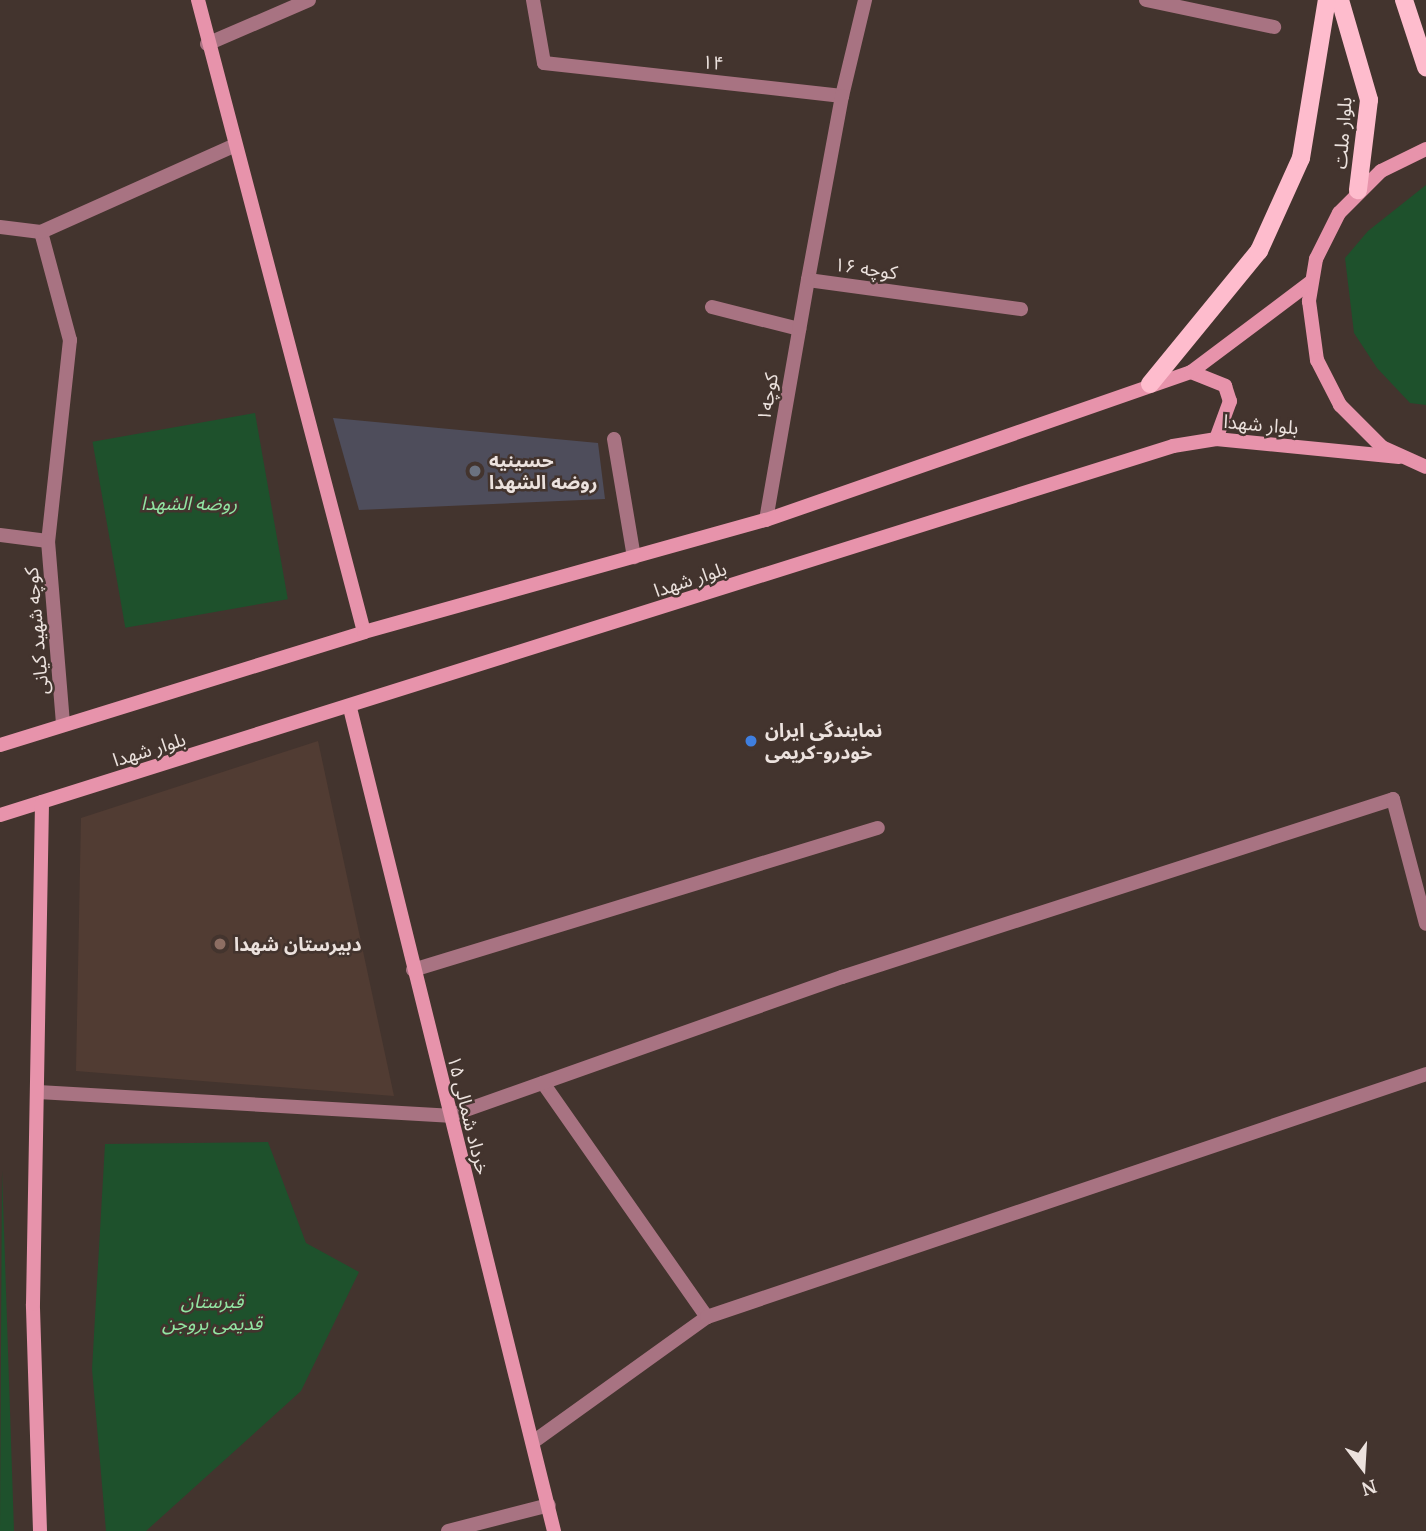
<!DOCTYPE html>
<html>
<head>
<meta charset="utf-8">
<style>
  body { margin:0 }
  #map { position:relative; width:1426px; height:1531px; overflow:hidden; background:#43342e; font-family:"PT Serif","Noto Sans Arabic",serif }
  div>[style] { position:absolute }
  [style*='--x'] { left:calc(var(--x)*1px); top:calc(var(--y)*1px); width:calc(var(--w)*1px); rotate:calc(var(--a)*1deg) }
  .built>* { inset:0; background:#513c33 }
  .green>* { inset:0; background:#1e512c; transform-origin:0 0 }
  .building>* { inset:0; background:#4e4d5b }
  .lane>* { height:14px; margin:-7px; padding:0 7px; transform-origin:7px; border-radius:7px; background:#a87382 }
  .street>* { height:14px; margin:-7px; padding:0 7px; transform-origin:7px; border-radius:7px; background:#a87382 }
  .secondary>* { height:14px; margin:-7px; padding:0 7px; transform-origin:7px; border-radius:7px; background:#e793ab }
  .primary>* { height:18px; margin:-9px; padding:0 9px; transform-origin:9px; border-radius:9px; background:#febccd }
  .dots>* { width:19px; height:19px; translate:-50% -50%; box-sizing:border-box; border:4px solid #43342e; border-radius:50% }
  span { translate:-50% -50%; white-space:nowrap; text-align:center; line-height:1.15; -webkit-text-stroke:5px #43342e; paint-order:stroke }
  .street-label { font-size:19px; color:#ece2de }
  .poi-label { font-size:19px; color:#ece2de; font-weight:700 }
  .left { translate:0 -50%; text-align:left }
  .park-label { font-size:19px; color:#92e6a3; font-style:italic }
  .north { position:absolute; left:1328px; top:1433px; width:70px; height:70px; -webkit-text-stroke:5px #43342e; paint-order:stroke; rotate:163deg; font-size:19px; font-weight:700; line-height:28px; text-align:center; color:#ece2de }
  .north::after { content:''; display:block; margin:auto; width:24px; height:32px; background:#ece2de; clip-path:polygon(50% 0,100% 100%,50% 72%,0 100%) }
</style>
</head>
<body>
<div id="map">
  <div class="built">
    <i style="clip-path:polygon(318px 741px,394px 1096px,76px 1071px,81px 818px)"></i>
  </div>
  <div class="green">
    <i style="clip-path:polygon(1426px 185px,1426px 405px,1410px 403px,1377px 368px,1354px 333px,1345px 258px,1368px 231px)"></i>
    <i style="left:255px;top:413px;width:189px;height:165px;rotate:80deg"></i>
    <i style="clip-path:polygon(268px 1142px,306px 1243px,359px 1272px,301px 1391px,146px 1531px,106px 1531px,92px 1369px,105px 1144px)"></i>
    <i style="clip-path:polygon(2px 1171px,14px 1531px,0 1531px)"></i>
  </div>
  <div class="building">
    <i style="clip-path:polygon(333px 418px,598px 443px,605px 499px,359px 510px)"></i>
  </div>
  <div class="lane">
    <i style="--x:712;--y:307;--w:90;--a:14.2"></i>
    <i style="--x:614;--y:439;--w:120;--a:80.4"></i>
  </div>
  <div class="street">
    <i style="--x:533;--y:0;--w:64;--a:80.1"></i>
    <i style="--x:544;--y:63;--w:300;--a:6.3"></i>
    <i style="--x:842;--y:96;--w:99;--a:-76.5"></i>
    <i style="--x:1146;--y:0;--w:131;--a:11.9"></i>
    <i style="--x:207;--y:44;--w:111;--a:-23.3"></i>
    <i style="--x:842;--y:96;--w:187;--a:100.5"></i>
    <i style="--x:808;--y:280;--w:215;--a:7.8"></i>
    <i style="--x:0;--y:227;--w:41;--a:7"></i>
    <i style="--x:41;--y:232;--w:112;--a:75"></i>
    <i style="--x:70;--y:340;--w:202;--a:96.2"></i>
    <i style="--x:41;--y:232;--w:210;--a:-24.1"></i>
    <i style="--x:766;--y:520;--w:244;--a:-80.1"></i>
    <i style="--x:0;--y:535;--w:48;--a:7.1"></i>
    <i style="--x:48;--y:541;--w:184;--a:85.3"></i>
    <i style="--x:413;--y:970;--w:486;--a:-17"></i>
    <i style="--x:543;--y:1083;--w:286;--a:55"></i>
    <i style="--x:38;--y:1092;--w:412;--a:3.3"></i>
    <i style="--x:449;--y:1116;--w:417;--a:-19.5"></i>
    <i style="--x:842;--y:977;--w:579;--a:-17.9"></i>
    <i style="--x:1393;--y:799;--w:129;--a:75.2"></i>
    <i style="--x:533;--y:1442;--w:214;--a:-35.7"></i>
    <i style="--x:707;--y:1317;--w:759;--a:-18.67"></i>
    <i style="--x:448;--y:1531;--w:104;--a:-14.4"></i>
  </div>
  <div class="secondary">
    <i style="--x:198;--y:0;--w:653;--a:75.28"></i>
    <i style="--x:1426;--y:149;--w:50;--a:153.9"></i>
    <i style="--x:1381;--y:171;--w:59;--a:135"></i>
    <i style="--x:1339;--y:213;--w:51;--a:116.6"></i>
    <i style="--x:1316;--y:259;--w:43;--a:99.5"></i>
    <i style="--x:1309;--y:301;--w:60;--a:82.3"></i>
    <i style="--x:1317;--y:360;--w:51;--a:62.9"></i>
    <i style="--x:1340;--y:405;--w:59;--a:45"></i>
    <i style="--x:1382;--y:447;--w:48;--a:24.4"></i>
    <i style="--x:1191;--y:372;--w:37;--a:22"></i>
    <i style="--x:1225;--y:386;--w:16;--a:72"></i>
    <i style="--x:1230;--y:401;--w:40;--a:110.2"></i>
    <i style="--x:350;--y:708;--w:848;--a:76.08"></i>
    <i style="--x:0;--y:745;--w:381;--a:-17.2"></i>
    <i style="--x:364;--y:632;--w:417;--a:-15.6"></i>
    <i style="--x:766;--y:520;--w:450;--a:-19.2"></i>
    <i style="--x:1191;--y:372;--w:150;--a:-36.9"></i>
    <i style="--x:0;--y:815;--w:1230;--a:-17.46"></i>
    <i style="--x:1173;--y:446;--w:44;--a:-9.2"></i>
    <i style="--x:1216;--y:439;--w:184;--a:5.6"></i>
    <i style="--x:40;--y:1531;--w:227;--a:-91.8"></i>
    <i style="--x:33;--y:1304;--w:502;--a:-88.97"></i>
  </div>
  <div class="primary">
    <i style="--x:1340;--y:0;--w:104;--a:73.8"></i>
    <i style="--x:1369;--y:100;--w:91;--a:97"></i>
    <i style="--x:1404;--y:0;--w:71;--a:71.8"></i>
    <i style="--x:1150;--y:384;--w:172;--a:-50.7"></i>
    <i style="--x:1259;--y:251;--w:102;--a:-65.7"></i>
    <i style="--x:1301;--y:158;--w:160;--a:-80.7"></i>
  </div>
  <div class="dots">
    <i style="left:475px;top:471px;background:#6b7280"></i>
    <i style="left:751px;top:741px;background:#3f7fe0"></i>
    <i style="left:220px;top:944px;background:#8d6e63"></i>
  </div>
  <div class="street-label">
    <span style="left:713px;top:62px;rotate:6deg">۱۴</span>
    <span style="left:1342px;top:133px;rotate:-86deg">بلوار ملت</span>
    <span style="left:866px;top:268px;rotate:8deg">کوچه ۱۶</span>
    <span style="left:767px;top:397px;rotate:-80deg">کوچه۱</span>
    <span style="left:1261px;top:424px;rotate:5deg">بلوار شهدا</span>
    <span style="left:690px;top:579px;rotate:-18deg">بلوار شهدا</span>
    <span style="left:36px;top:631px;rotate:-95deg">کوچه شهید کیانی</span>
    <span style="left:149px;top:749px;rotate:-17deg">بلوار شهدا</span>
    <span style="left:469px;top:1115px;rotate:76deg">۱۵ خرداد شمالی</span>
  </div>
  <div class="poi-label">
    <span class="left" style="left:489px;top:471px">حسینیه<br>روضه الشهدا</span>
    <span class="left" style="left:765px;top:741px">نمایندگی ایران<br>خودرو-کریمی</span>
    <span class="left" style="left:234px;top:944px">دبیرستان شهدا</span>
  </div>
  <div class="park-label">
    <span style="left:189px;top:503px">روضه الشهدا</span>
    <span style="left:212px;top:1312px">قبرستان<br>قدیمی بروجن</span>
  </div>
  <div class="north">N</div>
</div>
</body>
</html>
